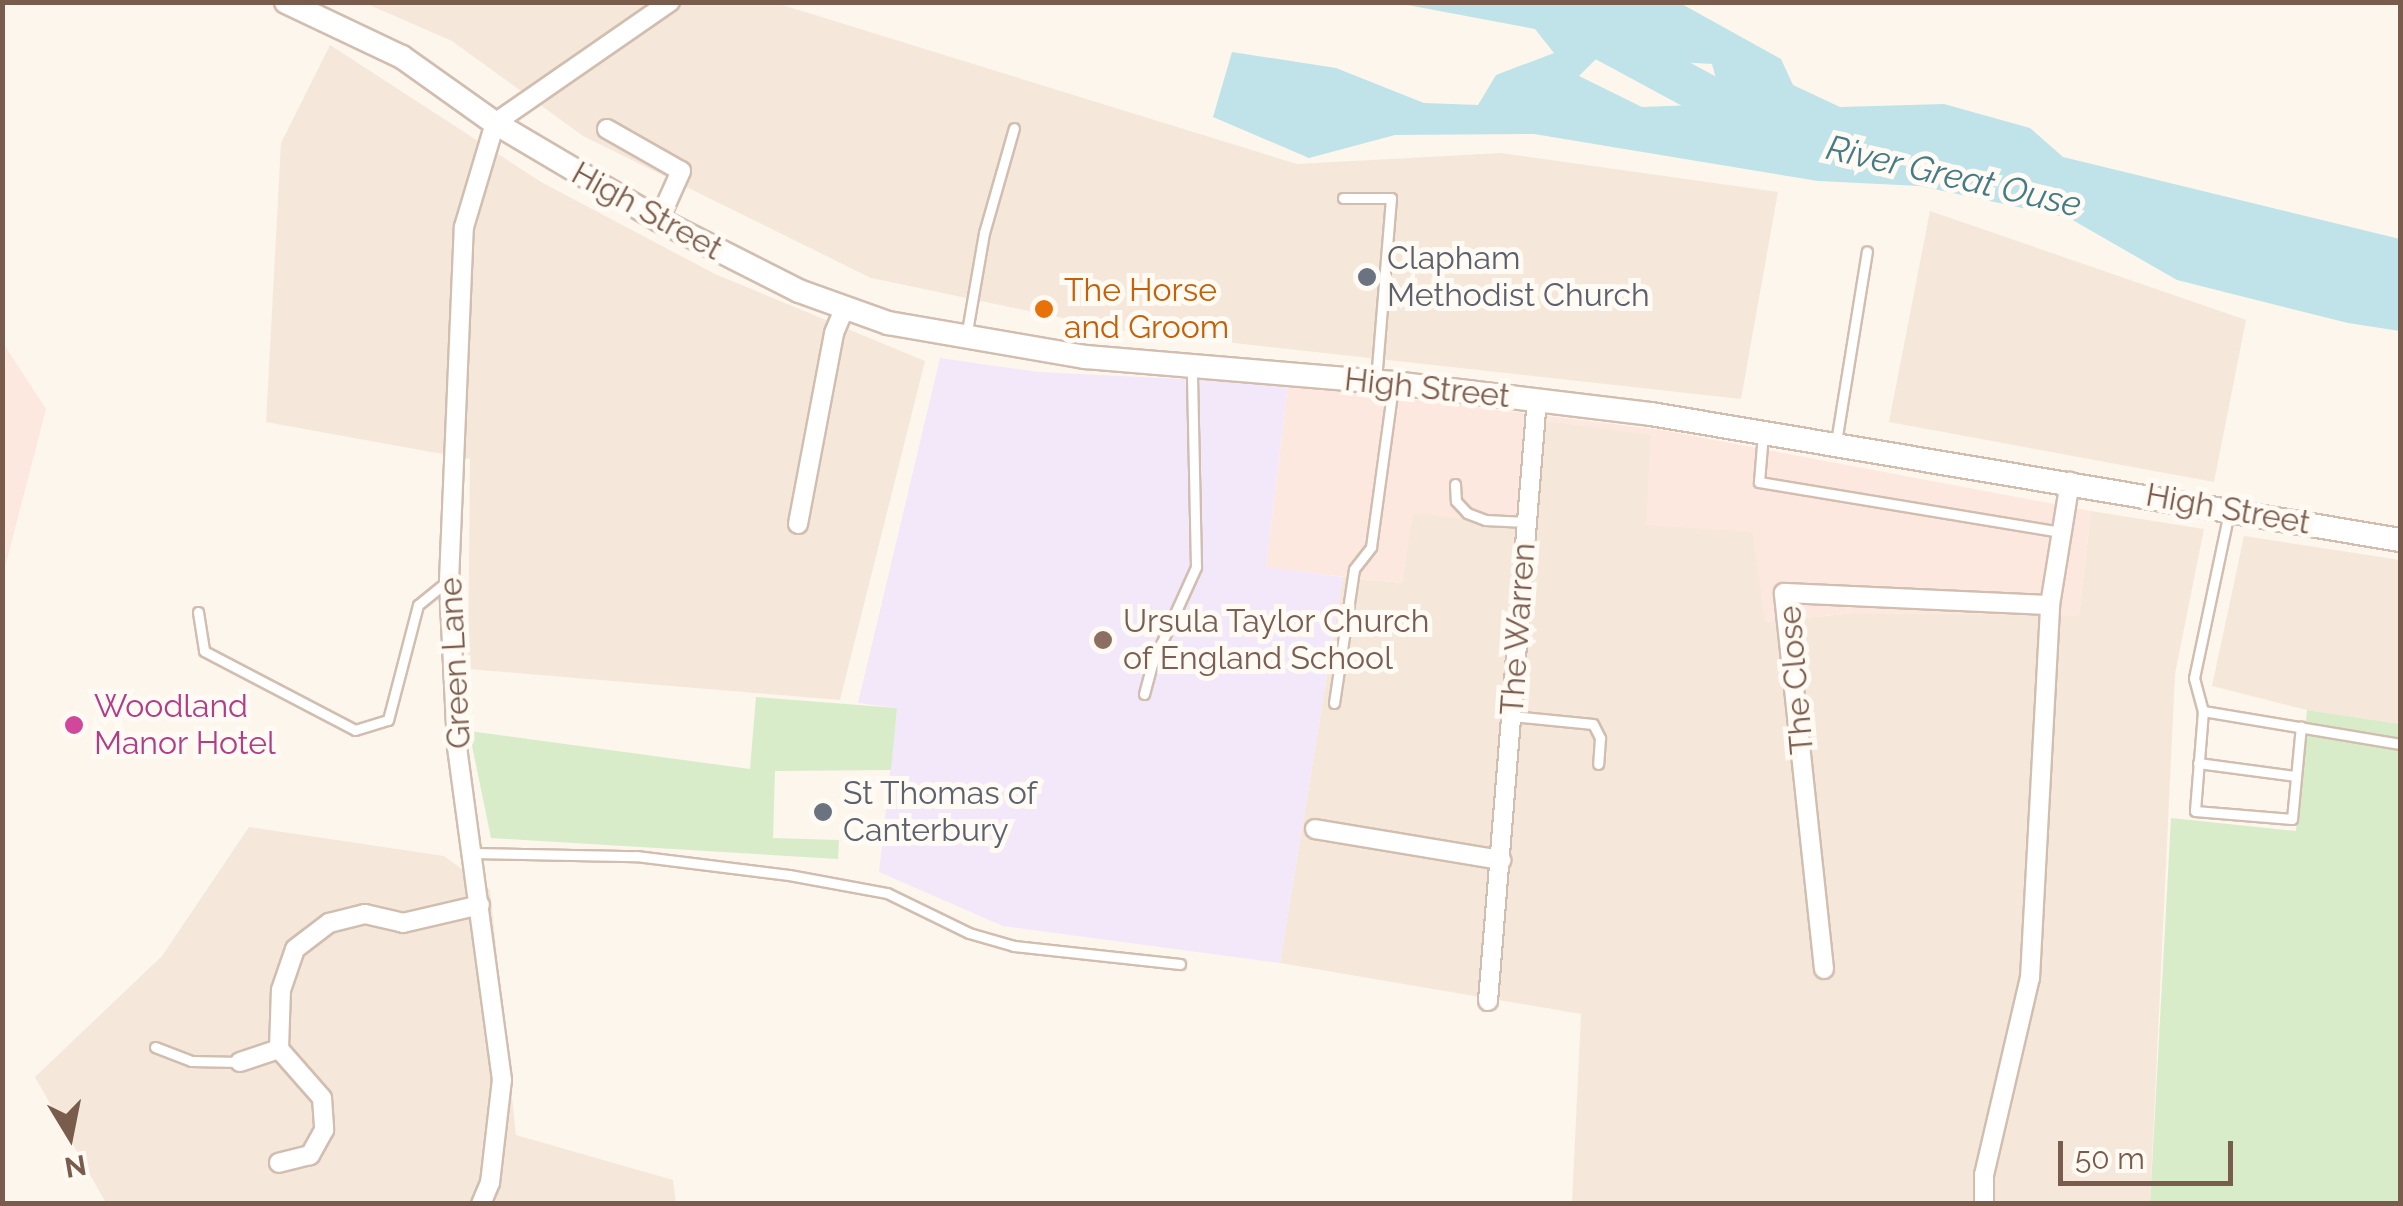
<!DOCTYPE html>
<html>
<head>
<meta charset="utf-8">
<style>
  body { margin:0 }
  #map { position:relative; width:2403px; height:1206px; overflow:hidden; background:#fdf6ec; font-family:Raleway,sans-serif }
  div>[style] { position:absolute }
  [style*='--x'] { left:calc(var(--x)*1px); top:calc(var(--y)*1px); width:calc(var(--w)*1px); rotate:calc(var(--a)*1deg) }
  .residential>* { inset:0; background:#f5e8da }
  .commercial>* { inset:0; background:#fde8e0 }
  .education>* { inset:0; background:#f3e8fa }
  .green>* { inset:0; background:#d8ecc9 }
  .water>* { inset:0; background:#bfe3e8 }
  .river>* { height:42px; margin:-21px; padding:0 21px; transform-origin:21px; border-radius:21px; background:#bfe3e8 }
  .roads { filter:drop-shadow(2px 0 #d1beb0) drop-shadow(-2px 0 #d1beb0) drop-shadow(0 2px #d1beb0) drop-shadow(0 -2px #d1beb0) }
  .service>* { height:9px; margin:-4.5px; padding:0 4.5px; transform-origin:4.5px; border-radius:4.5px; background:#fff }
  .minor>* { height:18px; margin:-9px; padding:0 9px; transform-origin:9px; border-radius:9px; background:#fff }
  .tertiary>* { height:22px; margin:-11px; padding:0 11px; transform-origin:11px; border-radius:11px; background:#fff }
  .dots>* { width:28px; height:28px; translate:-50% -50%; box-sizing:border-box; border:5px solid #fffaf3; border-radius:50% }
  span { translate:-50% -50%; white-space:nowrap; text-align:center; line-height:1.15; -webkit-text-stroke:10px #fffaf3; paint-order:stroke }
  .street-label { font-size:32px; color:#7a5c4d }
  .worship-label { font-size:32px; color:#5b616d }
  .left { translate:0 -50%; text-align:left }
  .food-label { font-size:32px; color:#c56008 }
  .education-label { font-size:32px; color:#785e54 }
  .hotel-label { font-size:32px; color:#b23c85 }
  .water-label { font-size:35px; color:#437c86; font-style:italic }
  .frame { position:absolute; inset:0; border:5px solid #7a5c4d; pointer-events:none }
  .north { position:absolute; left:20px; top:1086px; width:100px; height:100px; -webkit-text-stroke:8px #fffaf3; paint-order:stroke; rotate:170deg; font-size:28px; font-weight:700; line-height:40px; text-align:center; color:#7a5c4d }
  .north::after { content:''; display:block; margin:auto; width:35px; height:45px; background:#7a5c4d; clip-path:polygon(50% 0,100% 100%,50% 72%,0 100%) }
  .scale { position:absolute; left:2058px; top:1141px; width:175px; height:45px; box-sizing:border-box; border:5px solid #7a5c4d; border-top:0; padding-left:12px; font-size:30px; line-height:35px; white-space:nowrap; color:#7a5c4d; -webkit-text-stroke:8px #fffaf3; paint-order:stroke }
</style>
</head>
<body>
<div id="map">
  <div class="residential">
    <i style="clip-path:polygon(365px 3px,776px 3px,1297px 164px,1501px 153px,1778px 192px,1741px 399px,1125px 331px,871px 278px,583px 136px,452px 41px)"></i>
    <i style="clip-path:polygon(330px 45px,541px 182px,715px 274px,925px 361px,840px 700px,468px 669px,470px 459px,266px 422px,281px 143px)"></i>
    <i style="clip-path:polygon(1930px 211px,2246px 320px,2214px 482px,1889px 422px)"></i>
    <i style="clip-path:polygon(1539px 420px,1651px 434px,1753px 531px,1766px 622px,1854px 613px,2079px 615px,2091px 511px,2204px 529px,2175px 674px,2150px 1203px,1572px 1203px,1581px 1014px,1280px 963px,1343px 577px,1402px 583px,1412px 513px)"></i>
    <i style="clip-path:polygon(2244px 536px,2400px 560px,2400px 724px,2307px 710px,2212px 686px)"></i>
    <i style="clip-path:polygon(249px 827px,444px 856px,490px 890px,516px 1135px,673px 1180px,676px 1203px,106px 1203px,35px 1077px,162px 956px)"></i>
  </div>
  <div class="commercial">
    <i style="clip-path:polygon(3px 343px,46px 409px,3px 575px,2px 343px)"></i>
    <i style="clip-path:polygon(1288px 384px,1662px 430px,2091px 511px,2079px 616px,1854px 613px,1765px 622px,1753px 532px,1646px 525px,1651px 435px,1540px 420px,1530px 527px,1413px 513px,1402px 583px,1266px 568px)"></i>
  </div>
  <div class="education">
    <i style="clip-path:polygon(940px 358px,1038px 372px,1288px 384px,1266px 567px,1343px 577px,1280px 963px,1003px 926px,879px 872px,897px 708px,858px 703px)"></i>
  </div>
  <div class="green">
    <i style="clip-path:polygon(756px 697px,897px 708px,891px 770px,775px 771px,773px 838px,839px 840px,838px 859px,491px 838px,469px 731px,750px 769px)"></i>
    <i style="clip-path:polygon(2307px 710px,2400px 724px,2400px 1203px,2150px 1204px,2171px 818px,2296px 831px)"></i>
  </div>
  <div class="water">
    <i style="clip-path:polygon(evenodd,1397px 3px,1680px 3px,1781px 59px,1793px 85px,1840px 107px,1944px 104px,2030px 128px,2063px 157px,2400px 239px,2400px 331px,2348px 323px,2177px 280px,2069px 218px,1920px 186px,1818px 181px,1534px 134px,1395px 135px,1309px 158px,1213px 117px,1232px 52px,1336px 68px,1424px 103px,1478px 105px,1496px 75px,1554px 53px,1535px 29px,1397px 3px,1598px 57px,1712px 64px,1723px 104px,1642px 107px,1579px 76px,1598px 57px)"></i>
  </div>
  <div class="river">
    <i style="--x:1534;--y:2;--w:272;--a:28.4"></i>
  </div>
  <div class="roads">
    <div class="service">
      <i style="--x:1343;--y:198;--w:48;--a:0"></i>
      <i style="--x:1391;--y:198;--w:182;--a:94.7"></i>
      <i style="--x:966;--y:337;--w:106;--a:-80.2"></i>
      <i style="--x:984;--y:233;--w:109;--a:-74.1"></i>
      <i style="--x:1763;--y:433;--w:49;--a:94.7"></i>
      <i style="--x:1759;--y:482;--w:306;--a:9.4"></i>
      <i style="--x:1836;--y:442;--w:193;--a:-80.8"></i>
      <i style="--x:1455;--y:484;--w:17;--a:87"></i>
      <i style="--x:1456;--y:501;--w:16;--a:47"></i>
      <i style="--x:1467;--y:513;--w:19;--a:21"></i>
      <i style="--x:1485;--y:520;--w:41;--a:2.8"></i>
      <i style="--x:2229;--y:512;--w:170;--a:101.9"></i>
      <i style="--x:2194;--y:678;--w:34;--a:75"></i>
      <i style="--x:2203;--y:711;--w:200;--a:9.5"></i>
      <i style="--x:198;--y:612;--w:39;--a:81"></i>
      <i style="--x:204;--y:651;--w:170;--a:27.6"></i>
      <i style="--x:355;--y:730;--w:34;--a:-17"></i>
      <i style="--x:388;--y:720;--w:119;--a:-75.4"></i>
      <i style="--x:418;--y:605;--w:36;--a:-39"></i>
      <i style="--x:1144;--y:694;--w:31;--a:-75"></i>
      <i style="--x:1152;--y:664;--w:107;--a:-65.6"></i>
      <i style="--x:1196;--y:567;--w:197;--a:-91.2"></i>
      <i style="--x:1334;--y:703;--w:135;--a:-81.5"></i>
      <i style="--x:1354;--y:569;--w:28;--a:-52"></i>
      <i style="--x:1371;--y:547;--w:162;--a:-82.2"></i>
      <i style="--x:2203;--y:711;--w:100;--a:94.6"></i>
      <i style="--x:2195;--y:811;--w:97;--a:4.7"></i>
      <i style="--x:2292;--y:819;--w:93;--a:-84.5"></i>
      <i style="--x:1512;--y:716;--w:81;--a:5.6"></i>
      <i style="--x:1593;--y:724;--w:16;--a:63"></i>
      <i style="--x:1600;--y:738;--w:26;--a:94"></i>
      <i style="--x:2198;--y:763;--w:99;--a:7.6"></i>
      <i style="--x:473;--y:853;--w:163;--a:1.1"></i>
      <i style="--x:636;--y:856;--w:154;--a:7.1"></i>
      <i style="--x:789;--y:875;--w:100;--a:10.4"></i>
      <i style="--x:887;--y:893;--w:91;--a:26"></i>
      <i style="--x:969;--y:933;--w:47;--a:16.1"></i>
      <i style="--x:1014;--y:946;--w:167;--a:6.2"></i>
      <i style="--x:155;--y:1047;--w:39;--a:21"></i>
      <i style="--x:191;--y:1061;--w:49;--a:1.2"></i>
    </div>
    <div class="minor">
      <i style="--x:607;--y:129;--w:85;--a:29.6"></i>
      <i style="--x:681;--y:171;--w:54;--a:114.2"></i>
      <i style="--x:798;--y:524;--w:194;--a:-79.3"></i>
      <i style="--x:834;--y:333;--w:26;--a:-67"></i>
      <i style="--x:1315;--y:829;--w:189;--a:9.5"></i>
      <i style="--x:1824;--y:969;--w:378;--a:-96.1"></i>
      <i style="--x:1784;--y:593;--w:266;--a:2.6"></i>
      <i style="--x:1488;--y:1001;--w:604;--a:-85.35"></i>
      <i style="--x:279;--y:1049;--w:59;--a:-88.1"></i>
      <i style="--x:281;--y:990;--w:43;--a:-71.1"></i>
      <i style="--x:295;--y:949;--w:43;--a:-37.4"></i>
      <i style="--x:329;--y:923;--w:37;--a:-14"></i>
      <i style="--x:365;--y:914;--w:39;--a:13"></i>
      <i style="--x:403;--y:923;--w:79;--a:-13.2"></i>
      <i style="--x:279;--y:1049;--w:65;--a:48.7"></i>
      <i style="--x:322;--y:1098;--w:32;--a:86"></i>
      <i style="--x:324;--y:1130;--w:29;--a:119"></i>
      <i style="--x:310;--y:1155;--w:32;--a:166"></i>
      <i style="--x:240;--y:1062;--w:41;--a:-18.4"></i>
      <i style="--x:481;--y:1204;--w:23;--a:-67"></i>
      <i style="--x:490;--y:1183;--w:104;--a:-83.4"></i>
      <i style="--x:502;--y:1080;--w:337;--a:-97.7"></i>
      <i style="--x:457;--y:746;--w:165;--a:-92.8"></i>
      <i style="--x:449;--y:581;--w:354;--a:-87.6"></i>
      <i style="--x:464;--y:227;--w:109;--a:-73.4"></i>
      <i style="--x:495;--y:123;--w:213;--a:-34.7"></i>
      <i style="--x:1984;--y:1204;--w:29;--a:-90"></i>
      <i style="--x:1984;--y:1175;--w:202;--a:-76.9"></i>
      <i style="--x:2030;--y:978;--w:374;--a:-86.9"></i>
      <i style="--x:2050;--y:605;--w:125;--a:-80.8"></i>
    </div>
    <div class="tertiary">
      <i style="--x:286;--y:2;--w:128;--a:25.4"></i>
      <i style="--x:402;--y:57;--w:114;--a:35.4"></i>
      <i style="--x:495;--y:123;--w:191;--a:30.6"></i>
      <i style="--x:659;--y:220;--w:157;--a:26.9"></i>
      <i style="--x:799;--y:291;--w:95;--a:19.8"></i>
      <i style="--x:888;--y:323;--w:200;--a:9.8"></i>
      <i style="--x:1085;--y:357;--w:310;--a:4.8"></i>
      <i style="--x:1394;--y:383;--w:259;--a:6.9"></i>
      <i style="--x:1651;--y:414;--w:760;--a:9.55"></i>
    </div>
  </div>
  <div class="dots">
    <i style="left:1367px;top:277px;background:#6b7280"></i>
    <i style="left:1044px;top:309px;background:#e8710a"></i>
    <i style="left:1103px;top:640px;background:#8d6e63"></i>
    <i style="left:74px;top:725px;background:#d1479c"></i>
    <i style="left:823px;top:812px;background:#6b7280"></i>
  </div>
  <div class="street-label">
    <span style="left:647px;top:211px;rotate:29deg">High Street</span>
    <span style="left:1427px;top:388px;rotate:6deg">High Street</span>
    <span style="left:2228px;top:509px;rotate:10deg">High Street</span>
    <span style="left:1518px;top:629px;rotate:-86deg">The Warren</span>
    <span style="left:455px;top:663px;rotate:-93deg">Green Lane</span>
    <span style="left:1796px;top:680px;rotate:-95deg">The Close</span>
  </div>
  <div class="worship-label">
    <span class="left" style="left:1387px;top:277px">Clapham<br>Methodist Church</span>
    <span class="left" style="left:843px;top:812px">St Thomas of<br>Canterbury</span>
  </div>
  <div class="food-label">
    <span class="left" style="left:1064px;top:309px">The Horse<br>and Groom</span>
  </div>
  <div class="education-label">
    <span class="left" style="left:1123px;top:640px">Ursula Taylor Church<br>of England School</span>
  </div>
  <div class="hotel-label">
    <span class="left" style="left:94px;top:725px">Woodland<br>Manor Hotel</span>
  </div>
  <div class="water-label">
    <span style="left:1954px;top:176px;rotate:13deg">River Great Ouse</span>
  </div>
  <div class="frame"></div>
  <div class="north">N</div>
  <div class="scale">50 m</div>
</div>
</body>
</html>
